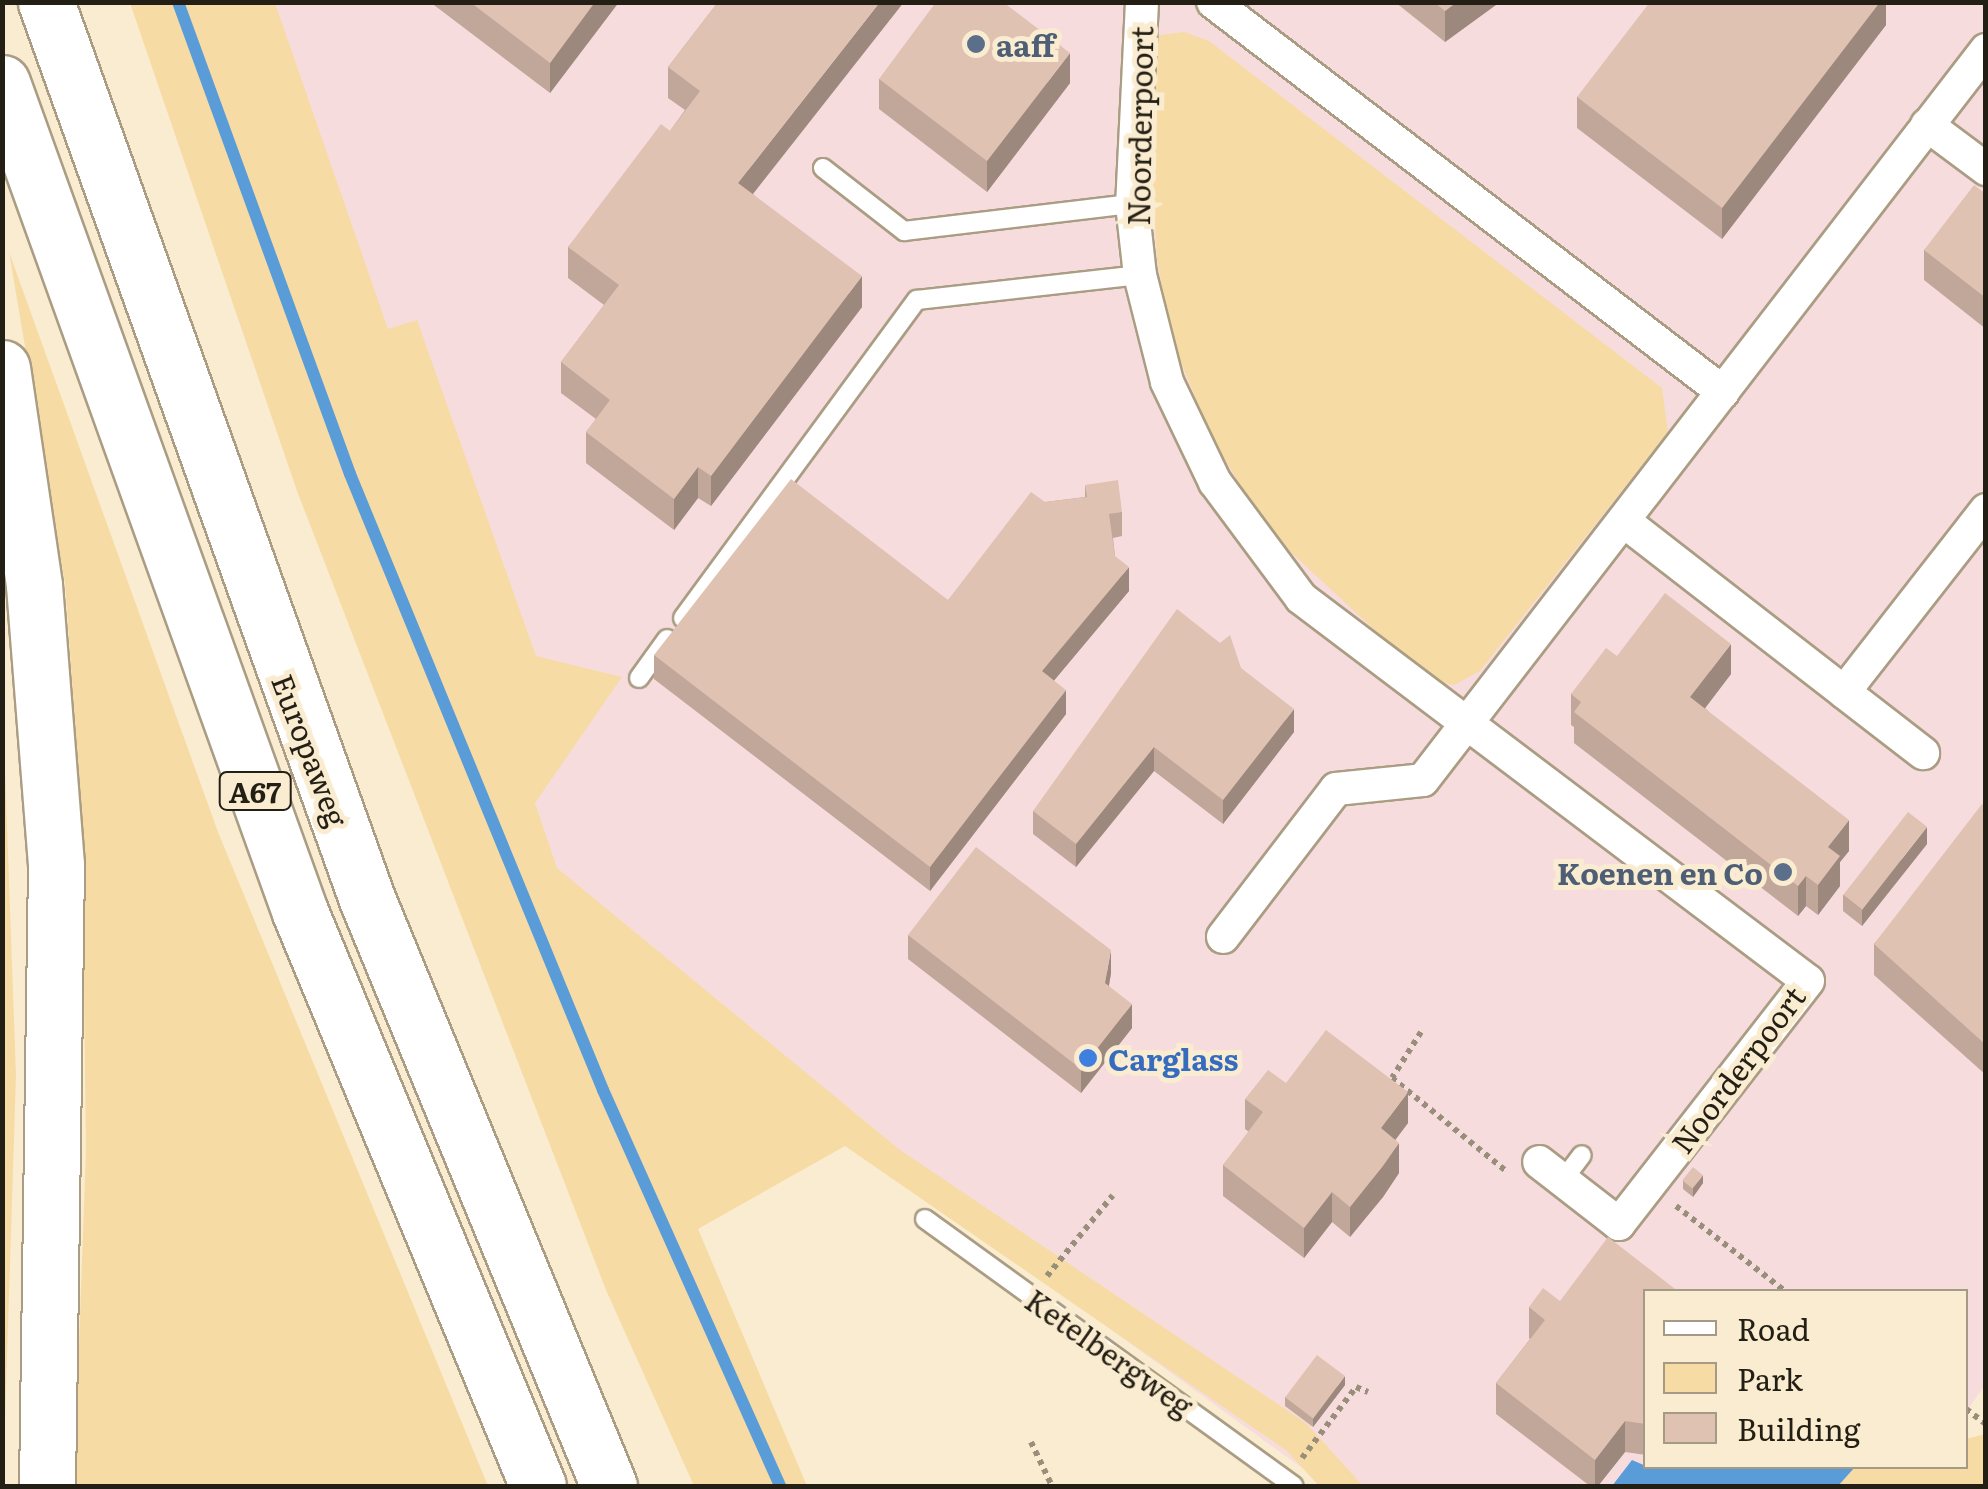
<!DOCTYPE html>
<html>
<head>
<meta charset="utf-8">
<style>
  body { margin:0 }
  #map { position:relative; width:1988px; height:1489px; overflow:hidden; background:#faecd0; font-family:Literata,serif }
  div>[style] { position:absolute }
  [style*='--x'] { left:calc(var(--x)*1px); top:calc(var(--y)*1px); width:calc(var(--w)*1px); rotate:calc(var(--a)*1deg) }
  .industrial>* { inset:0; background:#f7dcde }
  .green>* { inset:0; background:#f7dba5 }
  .water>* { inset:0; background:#599cd8 }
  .stream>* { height:12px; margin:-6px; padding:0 6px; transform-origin:6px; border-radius:6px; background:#599cd8 }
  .path>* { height:6px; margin-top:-3px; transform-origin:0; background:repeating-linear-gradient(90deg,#988e7a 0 5px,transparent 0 10px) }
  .roads { filter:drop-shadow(2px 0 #aa9d83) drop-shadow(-2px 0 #aa9d83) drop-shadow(0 2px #aa9d83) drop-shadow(0 -2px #aa9d83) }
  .lane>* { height:18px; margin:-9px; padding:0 9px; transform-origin:9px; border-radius:9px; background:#fff }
  .street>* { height:32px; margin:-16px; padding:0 16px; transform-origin:16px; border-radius:16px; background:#fff }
  .highway>* { height:55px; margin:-27.5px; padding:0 27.5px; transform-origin:27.5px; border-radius:27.5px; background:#fff }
  .wall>* { inset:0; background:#c0a799 }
  .shaded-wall>* { inset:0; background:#9c887d }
  .building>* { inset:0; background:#dfc2b2; transform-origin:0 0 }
  .dots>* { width:28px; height:28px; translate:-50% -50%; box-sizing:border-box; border:5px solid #faecd0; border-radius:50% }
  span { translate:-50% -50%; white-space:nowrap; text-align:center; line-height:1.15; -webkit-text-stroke:10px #faecd0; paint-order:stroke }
  .shield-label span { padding:2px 8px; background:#faecd0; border:2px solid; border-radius:8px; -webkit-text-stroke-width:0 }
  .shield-label { font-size:28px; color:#241f15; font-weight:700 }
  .service-label { font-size:30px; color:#4e5e75; font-weight:700 }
  .left { translate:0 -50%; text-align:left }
  .right { translate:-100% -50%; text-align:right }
  .street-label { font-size:30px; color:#241f15 }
  .shop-label { font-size:30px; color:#366cbe; font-weight:700 }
  .frame { position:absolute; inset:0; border:5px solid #241f15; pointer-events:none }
  .legend { position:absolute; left:1643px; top:1289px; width:325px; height:180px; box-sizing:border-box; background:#faecd0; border:2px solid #a49a85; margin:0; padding:12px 18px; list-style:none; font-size:30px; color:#241f15 }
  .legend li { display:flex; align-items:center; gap:20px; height:50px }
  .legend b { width:50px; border:2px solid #a49a85 }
</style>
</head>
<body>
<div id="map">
  <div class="industrial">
    <i style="clip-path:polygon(233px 3px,1985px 3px,1985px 1385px,1966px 1412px,1966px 1292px,1646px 1292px,1646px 1466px,1924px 1467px,1909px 1486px,1327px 1486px,553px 925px)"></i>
  </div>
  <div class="green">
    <i style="clip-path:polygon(130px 3px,275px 3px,388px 329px,417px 320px,536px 656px,622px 677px,535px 803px,557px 868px,900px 1150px,1306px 1423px,1363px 1486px,1319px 1486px,1287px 1451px,845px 1146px,698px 1229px,807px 1486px,694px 1486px,606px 1290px,297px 491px)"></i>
    <i style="clip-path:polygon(1184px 32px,1209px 41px,1662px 388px,1668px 432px,1480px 671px,1454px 685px,1428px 680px,1267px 530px,1211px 436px,1171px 338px,1157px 258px,1145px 54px,1160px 35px)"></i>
    <i style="clip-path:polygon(9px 252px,218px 832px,488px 1486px,74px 1486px,86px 1149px,82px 817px,65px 583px)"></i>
    <i style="clip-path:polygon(2px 686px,16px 1075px,3px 1486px,2px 1486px)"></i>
    <i style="clip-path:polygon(1985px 1434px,1985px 1486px,1838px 1486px,1855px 1467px,1966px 1466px,1966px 1439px)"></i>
  </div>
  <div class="water">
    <i style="clip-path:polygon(1632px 1460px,1646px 1466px,1855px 1467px,1838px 1486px,1612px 1486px)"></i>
  </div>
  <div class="stream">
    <i style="--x:178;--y:2;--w:502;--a:69.98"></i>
    <i style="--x:350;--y:474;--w:666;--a:67.67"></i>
    <i style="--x:603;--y:1090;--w:434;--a:65.9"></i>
  </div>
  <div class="path">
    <i style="--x:1421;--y:1032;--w:54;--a:122.2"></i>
    <i style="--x:1392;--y:1078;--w:146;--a:39.2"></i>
    <i style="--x:1676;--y:1206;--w:140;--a:38"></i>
    <i style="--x:1047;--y:1276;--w:104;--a:-50.8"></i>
    <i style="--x:1966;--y:1409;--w:25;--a:37"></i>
    <i style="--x:1031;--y:1442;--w:49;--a:64.5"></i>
    <i style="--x:1302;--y:1458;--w:89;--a:-52.7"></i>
    <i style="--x:1356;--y:1387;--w:13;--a:23"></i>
  </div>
  <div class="roads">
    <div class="lane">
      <i style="--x:823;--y:168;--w:103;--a:37.9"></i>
      <i style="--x:904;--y:231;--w:230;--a:-6.8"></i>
      <i style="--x:683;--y:618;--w:395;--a:-53.7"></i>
      <i style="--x:917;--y:300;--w:224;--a:-6.4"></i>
      <i style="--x:639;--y:678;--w:48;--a:-54.3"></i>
      <i style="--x:1563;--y:1180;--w:31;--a:-53"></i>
      <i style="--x:925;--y:1219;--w:455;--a:35.9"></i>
    </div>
    <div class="street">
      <i style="--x:1142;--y:2;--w:202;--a:92.8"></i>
      <i style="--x:1132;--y:204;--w:71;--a:83.6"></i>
      <i style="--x:1140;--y:275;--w:110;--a:75.8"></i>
      <i style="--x:1167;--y:382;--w:111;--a:64.4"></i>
      <i style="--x:1215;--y:482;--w:144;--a:53.4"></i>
      <i style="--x:1301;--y:598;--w:635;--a:37.07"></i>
      <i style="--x:1808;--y:981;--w:308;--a:127.9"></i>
      <i style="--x:1619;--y:1224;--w:101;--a:-142.2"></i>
      <i style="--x:1213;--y:2;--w:642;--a:37.41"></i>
      <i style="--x:1927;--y:125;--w:74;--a:36.7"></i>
      <i style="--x:1625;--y:522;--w:277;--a:37.8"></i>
      <i style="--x:1844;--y:692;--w:231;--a:-52"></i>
      <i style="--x:1844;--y:692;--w:100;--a:37.7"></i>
      <i style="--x:1223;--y:937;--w:186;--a:-52.6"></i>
      <i style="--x:1336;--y:789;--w:87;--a:-5.9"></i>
      <i style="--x:1423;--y:780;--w:922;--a:-52.36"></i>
    </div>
    <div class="highway">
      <i style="--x:46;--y:2;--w:953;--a:70.31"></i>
      <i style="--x:367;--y:899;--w:635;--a:67.6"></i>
      <i style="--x:2;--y:83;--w:881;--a:70.23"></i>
      <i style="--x:300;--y:912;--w:621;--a:67.48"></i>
      <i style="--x:2;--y:368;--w:219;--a:81.6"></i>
      <i style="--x:34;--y:585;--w:281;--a:85.5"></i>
      <i style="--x:56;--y:865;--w:621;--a:90.83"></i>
    </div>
  </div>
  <div class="wall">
    <i style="clip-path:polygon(430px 2px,619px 2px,550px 93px)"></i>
    <i style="clip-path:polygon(718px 2px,753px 194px,862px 307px,711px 506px,698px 498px,674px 530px,586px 463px,586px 432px,596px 419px,561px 393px,561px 362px,604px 305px,568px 278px,568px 247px,670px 131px,685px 110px,668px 98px,668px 67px)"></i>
    <i style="clip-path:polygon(1395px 2px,1500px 2px,1445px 42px)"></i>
    <i style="clip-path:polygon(1886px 2px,1886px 25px,1722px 239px,1577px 128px,1577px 97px)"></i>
    <i style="clip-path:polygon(879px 79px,1070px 83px,987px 192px,879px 109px)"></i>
    <i style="clip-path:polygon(1986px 194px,1986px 329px,1924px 280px,1924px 250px)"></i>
    <i style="clip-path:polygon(1085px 485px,1122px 512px,1122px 536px,1113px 538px,1115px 556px,1129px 591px,1054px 680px,1066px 714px,930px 891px,654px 679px,654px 655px,948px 600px,1045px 502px,1085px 497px)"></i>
    <i style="clip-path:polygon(1617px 656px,1731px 674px,1705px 708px,1849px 851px,1840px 862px,1840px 886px,1818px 915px,1806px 906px,1798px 916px,1574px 743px,1574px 727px,1571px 725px,1571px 694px)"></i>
    <i style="clip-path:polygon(1241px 668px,1294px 732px,1223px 824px,1154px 771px,1076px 867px,1033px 834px,1033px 811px)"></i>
    <i style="clip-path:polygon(1986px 807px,1986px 1075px,1874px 975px,1874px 944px)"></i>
    <i style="clip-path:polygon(1927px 844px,1862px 926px,1843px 911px,1843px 895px)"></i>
    <i style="clip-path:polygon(908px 935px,1111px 973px,1109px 986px,1132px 1028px,1081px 1093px,908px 959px)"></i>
    <i style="clip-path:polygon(1286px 1083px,1408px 1123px,1395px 1140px,1399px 1173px,1383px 1197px,1350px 1237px,1332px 1222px,1304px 1258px,1223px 1196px,1223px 1165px,1249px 1132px,1245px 1129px,1245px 1099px)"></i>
    <i style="clip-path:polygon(1683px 1181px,1703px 1183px,1693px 1197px,1683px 1189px)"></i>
    <i style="clip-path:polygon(1646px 1292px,1646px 1455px,1625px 1452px,1598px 1486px,1590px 1486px,1496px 1414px,1496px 1383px,1530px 1339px,1529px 1338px,1529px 1307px,1560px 1301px)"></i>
    <i style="clip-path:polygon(1345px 1385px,1313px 1427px,1285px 1406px,1285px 1397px)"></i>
  </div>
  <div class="shaded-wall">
    <i style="clip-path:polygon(595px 2px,619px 2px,550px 93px,550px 63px)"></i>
    <i style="clip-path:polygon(880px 2px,904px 2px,738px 213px,738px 183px)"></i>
    <i style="clip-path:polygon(1457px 2px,1500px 2px,1445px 42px,1445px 11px)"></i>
    <i style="clip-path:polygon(1880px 2px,1886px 2px,1886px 25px,1722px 239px,1722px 208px)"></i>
    <i style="clip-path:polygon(1070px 53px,1070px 83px,987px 192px,987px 161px)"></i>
    <i style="clip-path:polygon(862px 276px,862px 307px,711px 506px,711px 476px)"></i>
    <i style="clip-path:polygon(698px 467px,698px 498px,674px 530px,674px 499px)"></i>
    <i style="clip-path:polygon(1129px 567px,1129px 591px,1042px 695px,1042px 671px)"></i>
    <i style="clip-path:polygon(1731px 644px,1731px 674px,1690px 728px,1690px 697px)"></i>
    <i style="clip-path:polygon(1066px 690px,1066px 714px,930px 891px,930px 867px)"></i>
    <i style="clip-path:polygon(1294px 709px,1294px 732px,1223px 824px,1223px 800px)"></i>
    <i style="clip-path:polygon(1154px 747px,1154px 771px,1076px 867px,1076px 844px)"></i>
    <i style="clip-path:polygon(1849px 820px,1849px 851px,1840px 862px,1840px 886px,1818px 915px,1818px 885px,1828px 847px)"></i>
    <i style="clip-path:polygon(1927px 827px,1927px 844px,1862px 926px,1862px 910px)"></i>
    <i style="clip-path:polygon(1806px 876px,1806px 906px,1798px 916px,1798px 886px)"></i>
    <i style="clip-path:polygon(1111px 950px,1111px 973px,1105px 1007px,1105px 983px)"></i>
    <i style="clip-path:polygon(1132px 1004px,1132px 1028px,1081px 1093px,1081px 1069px)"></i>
    <i style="clip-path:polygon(1408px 1092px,1408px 1123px,1381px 1159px,1381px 1128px)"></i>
    <i style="clip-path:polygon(1399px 1143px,1399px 1173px,1383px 1197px,1350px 1237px,1350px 1207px)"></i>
    <i style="clip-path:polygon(1703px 1175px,1703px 1183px,1693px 1197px,1693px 1188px)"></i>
    <i style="clip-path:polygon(1332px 1192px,1332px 1222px,1304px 1258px,1304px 1228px)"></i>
    <i style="clip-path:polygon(1345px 1376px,1345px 1385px,1313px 1427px,1313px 1419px)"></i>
    <i style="clip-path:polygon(1625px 1421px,1625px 1452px,1598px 1486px,1595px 1486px,1595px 1460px)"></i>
  </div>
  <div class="building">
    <i style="clip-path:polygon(470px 2px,595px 2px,550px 63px)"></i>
    <i style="clip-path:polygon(718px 2px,880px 2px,738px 183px,862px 276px,711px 476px,698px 467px,674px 499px,586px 432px,610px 400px,561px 362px,619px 285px,568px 247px,661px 124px,670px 131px,700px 91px,668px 67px)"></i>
    <i style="clip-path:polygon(936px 2px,1003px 2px,1070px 53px,987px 161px,879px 79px)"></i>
    <i style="clip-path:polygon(1434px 2px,1457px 2px,1445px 11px)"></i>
    <i style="clip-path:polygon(1650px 2px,1880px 2px,1722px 208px,1577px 97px)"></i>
    <i style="clip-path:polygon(1974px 185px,1986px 194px,1986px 298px,1924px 250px)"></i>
    <i style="clip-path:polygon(791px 479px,948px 600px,1031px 492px,1045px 502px,1087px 497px,1085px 485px,1118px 480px,1122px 512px,1109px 514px,1115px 556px,1129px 567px,1042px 671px,1066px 690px,930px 867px,654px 655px)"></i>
    <i style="clip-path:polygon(1665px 593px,1731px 644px,1690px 697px,1849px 820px,1828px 847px,1840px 856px,1818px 885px,1806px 876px,1798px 886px,1574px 712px,1581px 702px,1571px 694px,1606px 648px,1617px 656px)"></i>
    <i style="clip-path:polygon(1177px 609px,1220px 643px,1230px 635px,1241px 668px,1294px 709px,1223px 800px,1154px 747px,1076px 844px,1033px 811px)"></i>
    <i style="clip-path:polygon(1982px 804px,1986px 807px,1986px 1045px,1874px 944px)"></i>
    <i style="left:1908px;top:812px;width:24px;height:105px;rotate:38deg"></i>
    <i style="clip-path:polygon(976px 847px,1111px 950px,1105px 983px,1132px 1004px,1081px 1069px,908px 935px)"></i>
    <i style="clip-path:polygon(1326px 1030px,1408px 1092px,1381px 1128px,1399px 1143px,1383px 1166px,1350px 1207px,1332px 1192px,1304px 1228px,1223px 1165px,1263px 1112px,1245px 1099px,1268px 1070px,1286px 1083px)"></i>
    <i style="left:1693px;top:1167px;width:13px;height:17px;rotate:39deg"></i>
    <i style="clip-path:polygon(1608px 1237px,1679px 1292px,1646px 1292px,1646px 1424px,1625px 1421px,1595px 1460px,1496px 1383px,1545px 1320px,1529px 1307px,1543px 1288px,1560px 1301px)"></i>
    <i style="left:1317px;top:1355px;width:35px;height:53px;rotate:37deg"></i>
  </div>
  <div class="dots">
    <i style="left:976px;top:44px;background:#5c6f8a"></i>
    <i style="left:1783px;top:872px;background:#5c6f8a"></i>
    <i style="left:1088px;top:1058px;background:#3f7fe0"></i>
  </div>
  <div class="shield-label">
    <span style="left:255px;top:791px">A67</span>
  </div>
  <div class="service-label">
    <span class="left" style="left:996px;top:44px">aaff</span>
    <span class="right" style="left:1763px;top:872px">Koenen en Co</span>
  </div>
  <div class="street-label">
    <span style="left:1139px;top:126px;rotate:-89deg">Noorderpoort</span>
    <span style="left:311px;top:750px;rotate:69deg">Europaweg</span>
    <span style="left:1737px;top:1069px;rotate:-53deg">Noorderpoort</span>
    <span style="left:1110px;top:1352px;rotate:35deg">Ketelbergweg</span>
  </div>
  <div class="shop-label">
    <span class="left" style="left:1108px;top:1058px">Carglass</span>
  </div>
  <div class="frame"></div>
  <ul class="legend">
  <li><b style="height:12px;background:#fff"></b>Road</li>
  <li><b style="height:28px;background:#f7dba5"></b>Park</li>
  <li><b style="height:28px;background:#dfc2b2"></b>Building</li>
  </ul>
</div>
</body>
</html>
